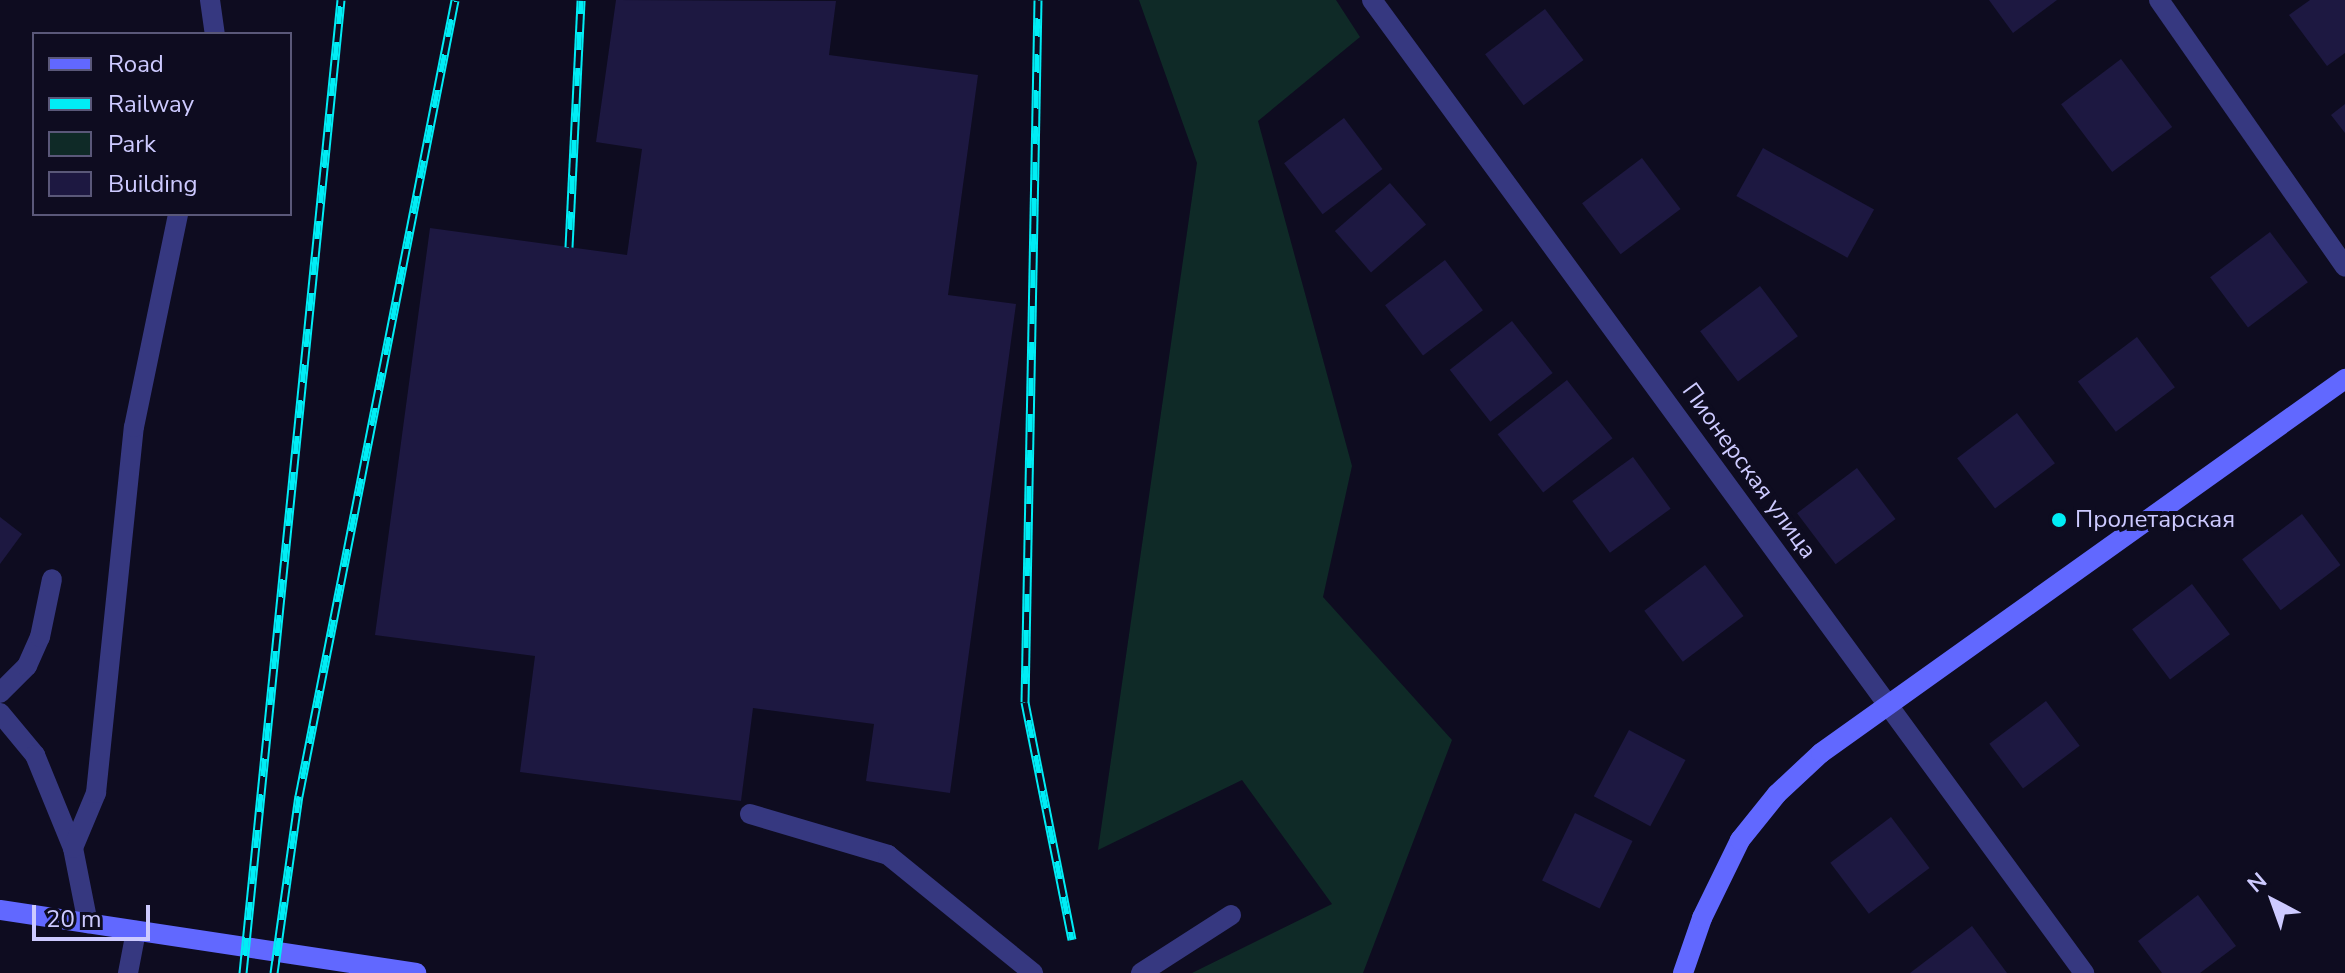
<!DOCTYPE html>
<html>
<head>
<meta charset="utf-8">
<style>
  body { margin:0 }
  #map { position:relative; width:2345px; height:973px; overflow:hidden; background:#0e0c20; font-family:"Nunito Sans",sans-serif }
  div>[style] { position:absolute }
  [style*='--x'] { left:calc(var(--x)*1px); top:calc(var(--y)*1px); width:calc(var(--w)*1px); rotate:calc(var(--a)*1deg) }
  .green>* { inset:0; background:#0f2a27 }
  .building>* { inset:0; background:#1d1841; transform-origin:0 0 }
  .service>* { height:20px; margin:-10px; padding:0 10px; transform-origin:10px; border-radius:10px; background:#363880 }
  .minor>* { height:20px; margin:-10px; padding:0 10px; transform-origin:10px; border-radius:10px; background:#363880 }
  .secondary>* { height:20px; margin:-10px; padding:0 10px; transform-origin:10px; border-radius:10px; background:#6168ff }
  .rail>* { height:9px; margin-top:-4.5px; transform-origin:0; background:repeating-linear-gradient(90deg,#0e0c20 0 18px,#00edf5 0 36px); box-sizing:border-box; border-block:2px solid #00edf5 }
  .dots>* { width:22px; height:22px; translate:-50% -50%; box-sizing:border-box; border:4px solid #0e0c20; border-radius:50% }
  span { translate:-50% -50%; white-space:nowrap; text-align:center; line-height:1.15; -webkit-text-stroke:8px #0e0c20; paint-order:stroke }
  .street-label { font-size:24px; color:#cdcaff }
  .poi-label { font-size:24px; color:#cdcaff }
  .left { translate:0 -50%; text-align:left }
  .legend { position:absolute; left:32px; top:32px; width:260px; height:184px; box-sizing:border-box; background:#0e0c20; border:2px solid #5a5879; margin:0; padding:10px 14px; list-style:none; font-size:24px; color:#cdcaff }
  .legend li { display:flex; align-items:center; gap:16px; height:40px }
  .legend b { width:40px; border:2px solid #5a5879 }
  .north { position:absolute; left:2233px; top:861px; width:80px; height:80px; -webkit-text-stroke:6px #0e0c20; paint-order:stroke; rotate:319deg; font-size:22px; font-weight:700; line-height:32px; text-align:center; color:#cdcaff }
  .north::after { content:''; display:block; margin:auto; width:28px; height:36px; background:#cdcaff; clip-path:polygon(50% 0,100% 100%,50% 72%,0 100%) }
  .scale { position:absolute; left:32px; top:905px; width:118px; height:36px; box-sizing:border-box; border:4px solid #cdcaff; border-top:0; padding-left:10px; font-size:24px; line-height:28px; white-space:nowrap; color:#cdcaff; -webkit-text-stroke:6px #0e0c20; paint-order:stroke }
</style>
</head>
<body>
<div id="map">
  <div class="green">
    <i style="clip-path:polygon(1139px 0,1336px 0,1360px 37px,1258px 121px,1352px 466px,1323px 597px,1452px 740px,1363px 973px,1192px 973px,1332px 904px,1242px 780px,1098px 850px,1197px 163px)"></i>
  </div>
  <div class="building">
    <i style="clip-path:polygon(616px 0,836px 1px,829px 55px,978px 75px,948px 295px,1016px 304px,950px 793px,866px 781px,874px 724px,753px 708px,741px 801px,520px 772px,535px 656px,375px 635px,430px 228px,627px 255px,642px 149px,596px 142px)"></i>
    <i style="clip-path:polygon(1989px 0,2057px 0,2013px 33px)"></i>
    <i style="clip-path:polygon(2310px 0,2345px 0,2345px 53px,2327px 66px,2289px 15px)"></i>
    <i style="left:1545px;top:9px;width:64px;height:75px;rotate:53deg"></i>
    <i style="left:2121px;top:59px;width:85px;height:75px;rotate:53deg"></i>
    <i style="clip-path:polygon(2345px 104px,2345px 133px,2331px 115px)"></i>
    <i style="left:1344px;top:118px;width:64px;height:75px;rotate:53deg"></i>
    <i style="left:1763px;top:148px;width:127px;height:55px;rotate:29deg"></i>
    <i style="left:1642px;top:158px;width:64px;height:75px;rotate:53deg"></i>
    <i style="left:1390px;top:183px;width:55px;height:73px;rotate:49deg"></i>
    <i style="left:2270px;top:232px;width:63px;height:75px;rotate:53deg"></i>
    <i style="left:1445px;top:260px;width:63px;height:75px;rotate:53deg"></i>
    <i style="left:1760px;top:286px;width:63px;height:75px;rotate:53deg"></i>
    <i style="left:1512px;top:321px;width:66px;height:79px;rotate:52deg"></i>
    <i style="left:2137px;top:337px;width:63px;height:74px;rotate:53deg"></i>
    <i style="left:1567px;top:380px;width:74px;height:88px;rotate:52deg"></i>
    <i style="left:2017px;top:413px;width:63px;height:75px;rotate:53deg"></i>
    <i style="left:1633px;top:457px;width:64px;height:75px;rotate:54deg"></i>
    <i style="left:1857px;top:468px;width:64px;height:75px;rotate:53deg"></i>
    <i style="left:2302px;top:514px;width:64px;height:75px;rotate:53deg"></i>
    <i style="clip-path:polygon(0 517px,22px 534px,0 564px)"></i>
    <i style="left:1705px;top:565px;width:64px;height:76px;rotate:53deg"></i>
    <i style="left:2192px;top:584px;width:63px;height:75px;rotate:53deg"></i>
    <i style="left:2046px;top:701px;width:56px;height:71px;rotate:53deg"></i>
    <i style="left:1629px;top:730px;width:64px;height:75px;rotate:28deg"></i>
    <i style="left:1575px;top:813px;width:64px;height:75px;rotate:26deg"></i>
    <i style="left:1891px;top:817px;width:64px;height:76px;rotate:53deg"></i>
    <i style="clip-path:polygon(2198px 895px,2236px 946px,2200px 973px,2162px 973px,2138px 941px)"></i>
    <i style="clip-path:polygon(1972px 926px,2007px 973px,1910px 973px)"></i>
  </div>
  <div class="service">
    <i style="--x:210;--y:0;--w:34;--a:82"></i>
    <i style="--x:0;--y:693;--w:38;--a:-45"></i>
    <i style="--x:27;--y:666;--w:32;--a:-66"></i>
    <i style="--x:40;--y:637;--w:59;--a:-78.3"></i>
    <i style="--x:0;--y:713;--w:55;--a:50.2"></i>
    <i style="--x:35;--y:755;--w:100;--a:67.8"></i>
    <i style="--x:73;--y:848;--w:77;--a:78.8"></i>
    <i style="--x:750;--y:814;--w:144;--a:16.5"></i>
    <i style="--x:888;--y:855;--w:187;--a:39.1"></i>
    <i style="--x:73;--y:848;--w:60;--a:-67.3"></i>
    <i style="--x:96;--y:793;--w:368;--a:-84.1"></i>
    <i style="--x:134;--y:427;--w:217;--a:-78.3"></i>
    <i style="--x:128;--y:973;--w:43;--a:-79.2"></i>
    <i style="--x:1141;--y:973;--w:107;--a:-32.8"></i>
  </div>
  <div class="minor">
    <i style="--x:1372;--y:0;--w:1206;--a:53.8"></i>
    <i style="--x:2159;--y:0;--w:325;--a:55.1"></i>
  </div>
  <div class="secondary">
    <i style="--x:0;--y:910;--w:421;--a:8.6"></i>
    <i style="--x:1683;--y:973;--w:58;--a:-70.9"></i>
    <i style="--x:1702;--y:918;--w:87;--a:-64"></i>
    <i style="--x:1740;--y:840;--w:59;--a:-51.2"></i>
    <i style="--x:1777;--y:794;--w:60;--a:-43"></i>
    <i style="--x:1821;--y:753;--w:644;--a:-35.52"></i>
  </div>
  <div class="rail">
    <i style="--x:1038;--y:0;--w:702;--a:91.06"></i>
    <i style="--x:1025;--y:702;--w:242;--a:78.8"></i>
    <i style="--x:569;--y:247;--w:247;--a:-87.2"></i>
    <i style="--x:243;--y:973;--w:978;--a:-84.25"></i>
    <i style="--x:274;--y:973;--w:179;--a:-82"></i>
    <i style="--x:299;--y:796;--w:811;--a:-78.91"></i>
  </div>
  <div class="dots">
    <i style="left:2059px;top:520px;background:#00edf5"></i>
  </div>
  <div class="street-label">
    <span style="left:1749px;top:471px;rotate:54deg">Пионерская улица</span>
  </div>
  <div class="poi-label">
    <span class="left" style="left:2075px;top:520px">Пролетарская</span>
  </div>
  <ul class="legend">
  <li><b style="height:10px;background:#6168ff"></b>Road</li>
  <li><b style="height:10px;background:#00edf5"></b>Railway</li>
  <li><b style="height:22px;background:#0f2a27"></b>Park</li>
  <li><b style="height:22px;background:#1d1841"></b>Building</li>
  </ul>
  <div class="north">N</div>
  <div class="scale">20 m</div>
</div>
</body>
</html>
